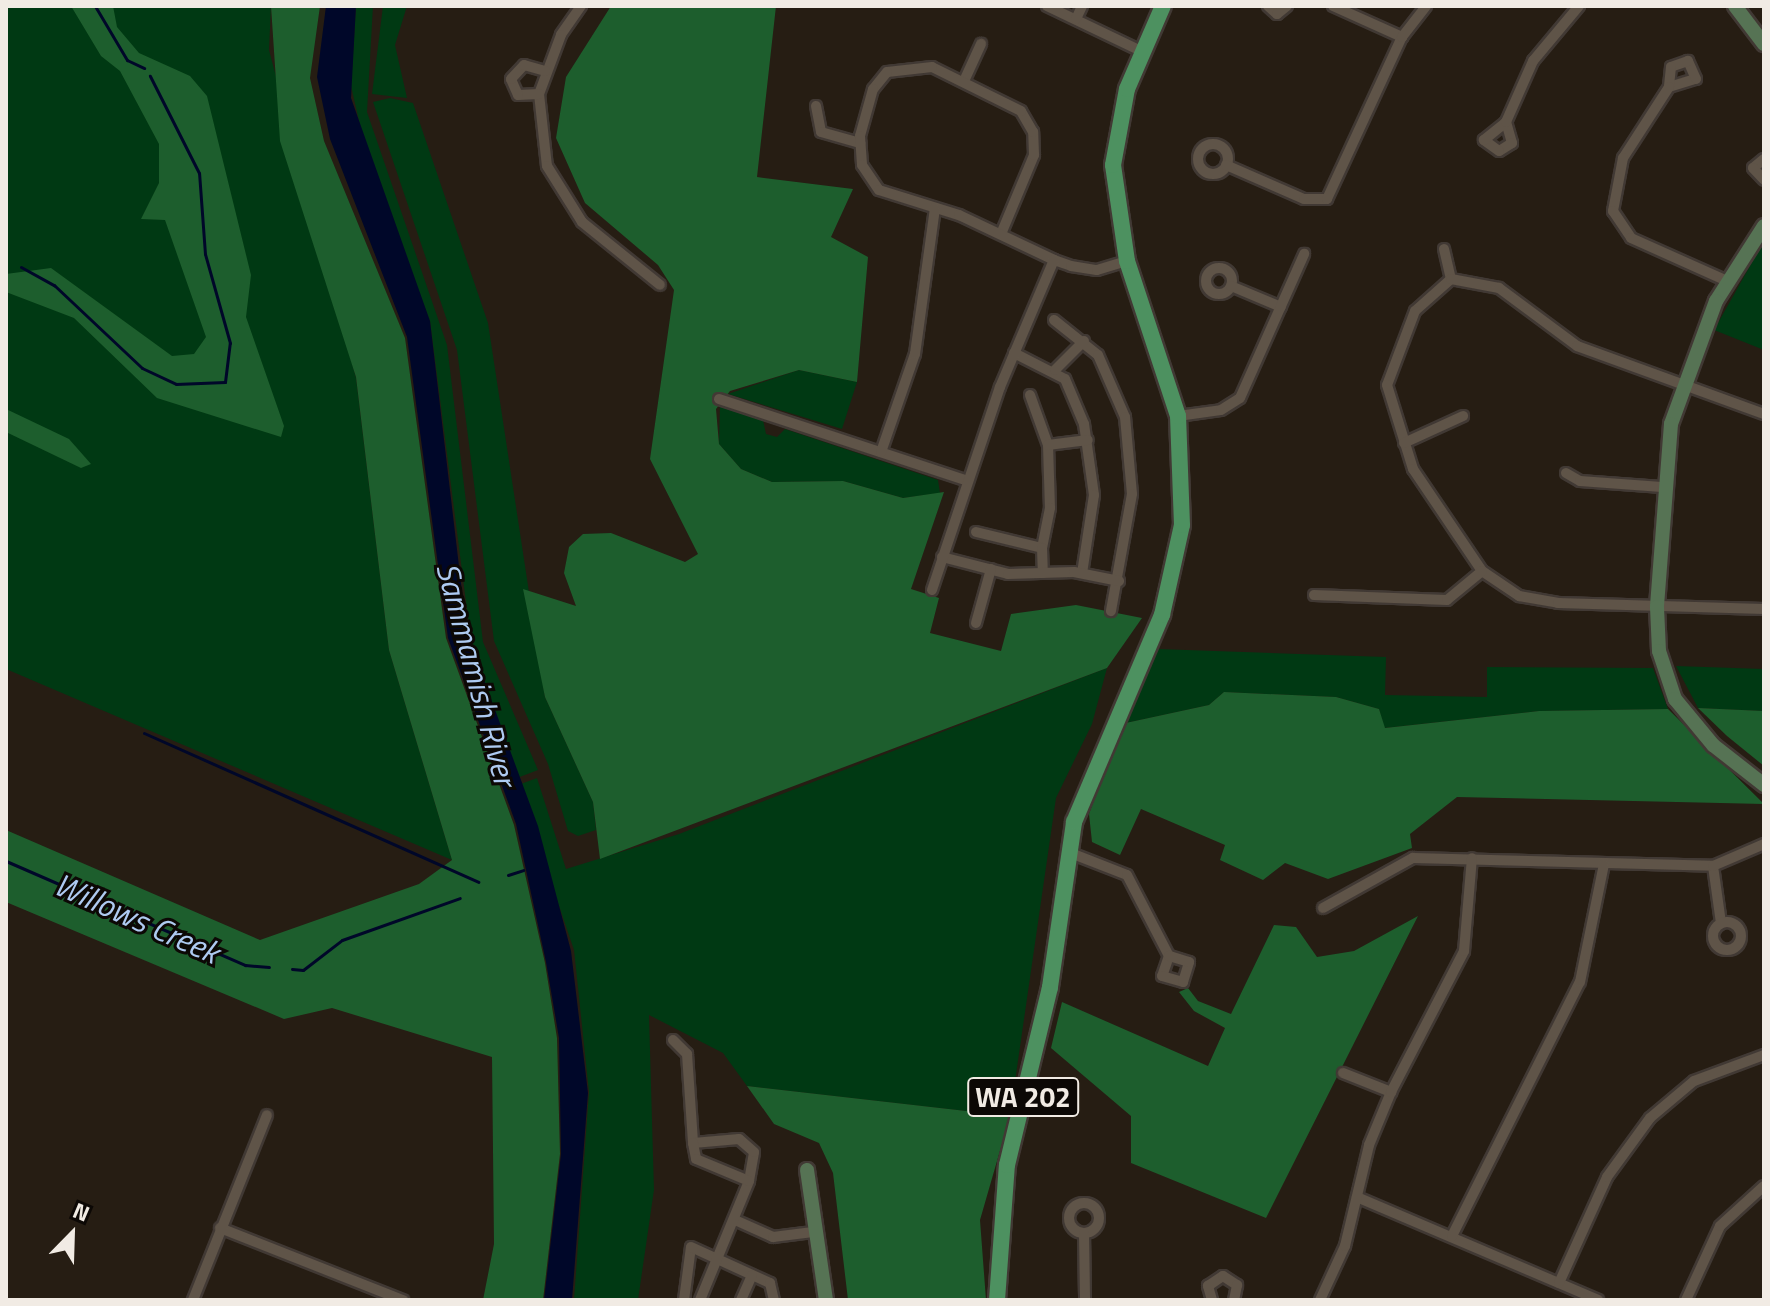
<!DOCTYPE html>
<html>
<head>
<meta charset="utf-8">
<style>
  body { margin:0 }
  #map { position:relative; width:1770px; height:1306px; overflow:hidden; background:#261d13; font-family:"Titillium Web",sans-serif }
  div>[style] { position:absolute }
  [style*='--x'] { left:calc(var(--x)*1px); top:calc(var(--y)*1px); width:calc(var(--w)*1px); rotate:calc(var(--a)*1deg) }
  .green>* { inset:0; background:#003913 }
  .forest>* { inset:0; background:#1d5e2d }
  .water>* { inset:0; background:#000729 }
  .stream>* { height:3px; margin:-1.5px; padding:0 1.5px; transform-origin:1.5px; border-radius:1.5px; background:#000729 }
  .roads { filter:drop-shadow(2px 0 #413934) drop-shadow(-2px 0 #413934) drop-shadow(0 2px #413934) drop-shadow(0 -2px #413934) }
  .street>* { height:10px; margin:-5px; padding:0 5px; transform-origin:5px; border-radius:5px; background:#5f5448 }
  .street>.ring { margin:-5px; padding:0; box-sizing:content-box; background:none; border:10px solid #5f5448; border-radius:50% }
  .secondary>* { height:14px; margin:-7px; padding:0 7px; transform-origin:7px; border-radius:7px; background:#567354 }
  .primary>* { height:16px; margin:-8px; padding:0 8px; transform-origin:8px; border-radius:8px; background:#4d9160 }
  span { translate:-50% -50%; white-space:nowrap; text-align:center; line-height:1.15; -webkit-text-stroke:6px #0c0805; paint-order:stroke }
  .shield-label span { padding:2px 6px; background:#0c0805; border:2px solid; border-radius:6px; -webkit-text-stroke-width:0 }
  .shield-label { font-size:28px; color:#f1ebe4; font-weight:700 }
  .water-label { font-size:32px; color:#aecaf1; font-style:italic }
  .frame { position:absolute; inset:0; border:8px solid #f1ebe4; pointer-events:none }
  .north { position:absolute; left:32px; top:1194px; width:80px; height:80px; -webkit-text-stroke:6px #0c0805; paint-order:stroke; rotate:23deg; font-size:22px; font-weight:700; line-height:32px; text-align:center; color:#f1ebe4 }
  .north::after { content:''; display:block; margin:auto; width:28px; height:36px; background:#f1ebe4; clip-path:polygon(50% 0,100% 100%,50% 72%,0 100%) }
</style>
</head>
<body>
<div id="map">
  <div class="green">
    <i style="clip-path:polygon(6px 6px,271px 6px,269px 50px,356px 378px,389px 650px,452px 860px,6px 669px)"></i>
    <i style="clip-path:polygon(356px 6px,373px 6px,367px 112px,447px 345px,483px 642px,538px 770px,517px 778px,472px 649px,430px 321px,368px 160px,351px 86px)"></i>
    <i style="clip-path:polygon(383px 6px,407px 6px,395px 45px,407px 98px,372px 94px)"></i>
    <i style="clip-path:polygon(390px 98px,413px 103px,488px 323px,545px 697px,593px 802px,596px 830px,578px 836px,568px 831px,548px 764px,494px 641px,457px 350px,373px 102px)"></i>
    <i style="clip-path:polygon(1764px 241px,1764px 350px,1714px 330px)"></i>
    <i style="clip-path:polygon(799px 370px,857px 382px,842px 429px,728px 394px)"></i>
    <i style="clip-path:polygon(720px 404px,763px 420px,766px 434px,777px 437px,785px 429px,938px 480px,940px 493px,903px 498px,843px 481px,772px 482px,741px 469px,719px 444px)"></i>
    <i style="clip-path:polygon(1158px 649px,1386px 657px,1385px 695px,1487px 697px,1487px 667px,1653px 668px,1668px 709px,1539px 711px,1384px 728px,1379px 709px,1336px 697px,1224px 692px,1209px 705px,1121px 724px)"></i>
    <i style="clip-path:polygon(1676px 666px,1764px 669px,1764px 711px,1698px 708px)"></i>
    <i style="clip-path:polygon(1107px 668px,1092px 724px,1056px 798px,1010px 1116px,747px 1086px,723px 1053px,649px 1015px,654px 1190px,638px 1300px,574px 1300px,589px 1092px,574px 950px,518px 785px,537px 778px,566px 869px,679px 834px)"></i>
  </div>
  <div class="forest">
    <i style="clip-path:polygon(71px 6px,113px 6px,117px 27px,139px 53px,190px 76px,207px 96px,251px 275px,246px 317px,284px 426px,281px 437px,157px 398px,74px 318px,6px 292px,6px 274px,51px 268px,172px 356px,194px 354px,206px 337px,165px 220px,141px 219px,159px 183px,159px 144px,120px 71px,101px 56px)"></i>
    <i style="clip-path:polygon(271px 6px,320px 6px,310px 78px,324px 141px,405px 338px,446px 638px,514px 825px,545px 963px,557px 1038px,560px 1154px,543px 1300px,483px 1300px,494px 1244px,492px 1057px,332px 1008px,284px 1019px,6px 902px,6px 830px,260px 940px,419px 884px,452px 860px,389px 650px,356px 377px,280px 141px)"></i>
    <i style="clip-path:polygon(611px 6px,776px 6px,757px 177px,853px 189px,831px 237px,868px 257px,857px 382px,799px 370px,730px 391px,716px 409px,719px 444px,741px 469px,772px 482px,843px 481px,903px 498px,944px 492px,911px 589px,939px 598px,930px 633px,1001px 651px,1011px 614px,1076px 605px,1142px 618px,1107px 668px,600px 859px,593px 802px,545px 697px,523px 589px,576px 606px,564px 573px,569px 547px,583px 534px,611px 533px,685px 562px,698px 554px,650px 459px,674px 290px,658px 265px,585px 203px,556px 138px,566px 77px)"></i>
    <i style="clip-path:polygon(6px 409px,69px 439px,91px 464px,81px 468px,6px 432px)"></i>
    <i style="clip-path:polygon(1224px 692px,1336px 697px,1379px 709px,1385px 728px,1539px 711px,1668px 709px,1764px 804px,1457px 797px,1410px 834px,1412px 848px,1328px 879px,1285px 863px,1263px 880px,1220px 860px,1225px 845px,1141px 809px,1120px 855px,1092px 842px,1089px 814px,1121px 724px,1209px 705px)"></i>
    <i style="clip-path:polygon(1698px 708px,1764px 711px,1764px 766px,1727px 736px)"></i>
    <i style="clip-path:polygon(1418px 916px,1266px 1218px,1131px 1163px,1131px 1116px,1051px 1048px,1062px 1002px,1208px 1066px,1225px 1028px,1194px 1011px,1179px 992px,1188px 988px,1198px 1001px,1231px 1014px,1274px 925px,1296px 927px,1317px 957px,1354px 951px)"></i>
    <i style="clip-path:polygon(747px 1086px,1010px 1116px,980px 1220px,986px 1300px,848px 1300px,833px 1173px,819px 1143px,774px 1124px)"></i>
  </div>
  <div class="water">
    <i style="clip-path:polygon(326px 6px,356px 6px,351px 98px,430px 321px,467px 634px,538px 826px,571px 951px,588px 1093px,572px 1300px,544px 1300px,561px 1154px,559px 1038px,546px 962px,516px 824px,448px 638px,407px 337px,330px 139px,317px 77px)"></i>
  </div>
  <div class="stream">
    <i style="--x:95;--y:6;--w:63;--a:59.3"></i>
    <i style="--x:127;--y:60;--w:19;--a:25"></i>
    <i style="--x:21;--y:267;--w:38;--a:29"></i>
    <i style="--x:54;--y:285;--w:121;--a:43.3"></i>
    <i style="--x:142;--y:368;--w:38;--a:25"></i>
    <i style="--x:176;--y:384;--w:49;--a:-2.3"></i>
    <i style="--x:225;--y:382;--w:39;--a:-83"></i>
    <i style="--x:230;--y:343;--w:92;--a:-105.7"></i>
    <i style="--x:205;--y:254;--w:81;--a:-94.2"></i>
    <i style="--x:199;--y:173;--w:109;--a:-116.8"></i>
    <i style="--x:144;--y:733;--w:366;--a:24"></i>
    <i style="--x:6;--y:861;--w:261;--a:23.5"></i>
    <i style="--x:245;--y:965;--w:24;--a:5"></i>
    <i style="--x:508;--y:875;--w:16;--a:-18"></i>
    <i style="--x:292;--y:969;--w:11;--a:5"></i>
    <i style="--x:303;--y:970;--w:49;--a:-37.6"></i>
    <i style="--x:342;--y:940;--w:125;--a:-19.6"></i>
  </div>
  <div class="roads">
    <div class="street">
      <i style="--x:581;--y:6;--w:35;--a:125"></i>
      <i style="--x:561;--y:35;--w:63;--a:110.4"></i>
      <i style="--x:539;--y:94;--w:72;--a:83.7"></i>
      <i style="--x:547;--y:166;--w:66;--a:58"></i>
      <i style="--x:582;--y:222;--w:100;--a:38.9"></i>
      <i style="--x:1047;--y:6;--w:106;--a:25.6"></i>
      <i style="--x:1268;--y:6;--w:12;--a:42"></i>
      <i style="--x:1277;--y:14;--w:13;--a:-39"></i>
      <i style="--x:1333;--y:6;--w:76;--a:24.2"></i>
      <i style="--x:1076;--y:19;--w:14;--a:-65"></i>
      <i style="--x:964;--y:81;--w:41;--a:-65.3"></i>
      <i style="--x:1669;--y:87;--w:28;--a:-17"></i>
      <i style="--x:1696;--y:79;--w:20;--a:-114"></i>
      <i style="--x:1688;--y:61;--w:18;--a:161"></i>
      <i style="--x:1671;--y:67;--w:20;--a:96"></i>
      <i style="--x:1669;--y:87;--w:85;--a:122.9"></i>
      <i style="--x:1623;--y:158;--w:54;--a:100.7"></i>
      <i style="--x:1613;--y:211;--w:32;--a:56"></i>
      <i style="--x:1631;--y:238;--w:105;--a:24.1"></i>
      <i style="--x:539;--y:94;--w:21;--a:177"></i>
      <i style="--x:518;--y:95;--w:17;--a:-114"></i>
      <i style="--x:511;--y:79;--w:19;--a:-47"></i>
      <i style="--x:524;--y:65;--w:22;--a:16"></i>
      <i style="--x:816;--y:106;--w:26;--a:79"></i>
      <i style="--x:821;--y:132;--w:41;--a:15.8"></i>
      <i style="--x:1506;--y:122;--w:22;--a:74"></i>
      <i style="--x:1512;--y:143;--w:15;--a:148"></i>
      <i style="--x:1499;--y:151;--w:19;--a:-144"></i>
      <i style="--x:1484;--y:140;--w:28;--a:-39"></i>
      <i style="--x:1506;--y:122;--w:67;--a:-66.1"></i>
      <i style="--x:1533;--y:61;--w:72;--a:-50.1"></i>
      <i class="ring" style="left:1198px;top:144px;width:20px;height:20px"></i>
      <i style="--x:1764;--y:159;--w:14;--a:141"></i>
      <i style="--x:1753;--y:168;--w:16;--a:47"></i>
      <i style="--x:1226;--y:165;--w:85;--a:23.6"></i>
      <i style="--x:1304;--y:199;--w:23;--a:0"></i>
      <i style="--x:1327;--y:199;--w:179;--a:-65.2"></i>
      <i style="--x:1402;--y:37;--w:39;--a:-52"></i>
      <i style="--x:1001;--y:234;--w:86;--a:-67.3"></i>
      <i style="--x:1034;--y:155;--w:23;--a:-92"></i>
      <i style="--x:1033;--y:132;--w:24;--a:-120"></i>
      <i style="--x:1021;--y:111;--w:99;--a:-153.7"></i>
      <i style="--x:932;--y:67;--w:45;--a:173.7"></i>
      <i style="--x:887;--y:72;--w:22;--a:129"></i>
      <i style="--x:873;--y:89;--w:49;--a:105.5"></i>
      <i style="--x:860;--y:136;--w:29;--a:86"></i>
      <i style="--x:862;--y:165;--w:30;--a:56"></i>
      <i style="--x:879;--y:190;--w:84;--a:17.4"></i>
      <i style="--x:959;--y:215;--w:105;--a:25.3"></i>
      <i style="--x:1054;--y:260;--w:18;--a:19"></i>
      <i style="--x:1071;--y:266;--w:26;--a:9"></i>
      <i style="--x:1097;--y:270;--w:31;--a:-17"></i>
      <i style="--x:1444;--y:249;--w:31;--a:77"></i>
      <i class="ring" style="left:1206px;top:268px;width:16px;height:16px"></i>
      <i style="--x:1451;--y:279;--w:48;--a:138.4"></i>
      <i style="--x:1415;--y:311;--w:79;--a:110.7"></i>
      <i style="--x:1387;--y:385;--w:88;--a:72.8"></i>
      <i style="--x:1413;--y:469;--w:123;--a:55.9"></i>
      <i style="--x:1482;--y:571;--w:45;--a:34"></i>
      <i style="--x:1519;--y:596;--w:40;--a:10"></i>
      <i style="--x:1558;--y:603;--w:206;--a:1.7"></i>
      <i style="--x:1451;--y:279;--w:49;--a:10.6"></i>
      <i style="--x:1499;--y:288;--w:97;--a:36.6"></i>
      <i style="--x:1577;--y:346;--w:199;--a:20"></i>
      <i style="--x:1231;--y:286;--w:54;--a:22.8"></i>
      <i style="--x:1054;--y:320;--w:56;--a:38.5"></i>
      <i style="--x:1098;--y:355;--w:68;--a:66.5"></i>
      <i style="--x:1125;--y:417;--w:77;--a:84.8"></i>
      <i style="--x:1132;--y:494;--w:119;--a:100.2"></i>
      <i style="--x:1014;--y:353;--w:57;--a:27"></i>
      <i style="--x:1065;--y:379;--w:49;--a:67.1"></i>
      <i style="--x:1084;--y:424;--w:72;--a:82"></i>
      <i style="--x:1094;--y:495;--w:79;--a:98.7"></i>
      <i style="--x:1055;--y:370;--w:41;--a:-45"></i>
      <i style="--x:1030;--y:395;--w:53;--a:70.2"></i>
      <i style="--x:1048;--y:445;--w:63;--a:88.2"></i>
      <i style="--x:1050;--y:508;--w:41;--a:101.3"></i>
      <i style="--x:719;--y:399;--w:259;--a:18.2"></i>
      <i style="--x:1178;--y:416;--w:43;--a:-7.9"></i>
      <i style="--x:1221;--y:410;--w:22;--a:-32"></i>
      <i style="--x:1240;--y:398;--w:158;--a:-66"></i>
      <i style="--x:1404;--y:443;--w:65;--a:-24.6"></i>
      <i style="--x:1048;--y:445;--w:40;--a:-7.1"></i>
      <i style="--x:881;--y:452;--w:104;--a:-70.9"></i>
      <i style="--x:915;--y:354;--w:147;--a:-82.2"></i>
      <i style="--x:1566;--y:473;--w:16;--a:30"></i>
      <i style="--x:1580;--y:481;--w:82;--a:4.2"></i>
      <i style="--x:976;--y:532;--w:68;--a:13.6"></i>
      <i style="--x:1042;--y:548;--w:25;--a:88"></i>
      <i style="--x:942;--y:557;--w:68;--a:14.4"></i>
      <i style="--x:1008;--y:574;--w:66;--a:-1.7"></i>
      <i style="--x:1074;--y:572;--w:46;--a:11.3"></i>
      <i style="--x:932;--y:590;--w:214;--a:-71.5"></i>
      <i style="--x:1000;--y:387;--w:138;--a:-67"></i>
      <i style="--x:1314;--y:595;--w:133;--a:2.2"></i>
      <i style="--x:1447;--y:600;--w:45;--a:-39.6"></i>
      <i style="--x:976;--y:623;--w:56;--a:-74.5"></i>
      <i style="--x:1068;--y:852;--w:63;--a:21.3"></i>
      <i style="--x:1127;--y:875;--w:91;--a:62.6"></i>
      <i style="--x:1169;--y:956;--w:21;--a:109"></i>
      <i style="--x:1162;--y:976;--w:22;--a:16"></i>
      <i style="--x:1183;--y:982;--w:21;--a:-73"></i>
      <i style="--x:1189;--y:962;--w:21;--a:-163"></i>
      <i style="--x:1713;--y:866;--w:58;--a:82"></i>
      <i style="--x:1323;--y:908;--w:103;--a:-29.1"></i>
      <i style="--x:1413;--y:858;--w:300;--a:1.5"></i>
      <i style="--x:1713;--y:866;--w:56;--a:-23.3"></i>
      <i class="ring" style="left:1713px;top:922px;width:18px;height:18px"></i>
      <i style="--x:673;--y:1040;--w:20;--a:45"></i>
      <i style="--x:687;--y:1054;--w:89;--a:86.1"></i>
      <i style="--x:1343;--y:1073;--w:52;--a:21.6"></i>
      <i style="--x:1357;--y:1197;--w:262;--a:23.1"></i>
      <i class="ring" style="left:1069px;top:1203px;width:20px;height:20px"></i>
      <i style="--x:735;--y:1220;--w:42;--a:24.1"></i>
      <i style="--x:773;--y:1237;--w:40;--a:-7.1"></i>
      <i style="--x:220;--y:1228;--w:197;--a:21.5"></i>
      <i style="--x:1084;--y:1233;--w:67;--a:89.1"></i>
      <i style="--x:1452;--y:1236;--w:284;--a:-63.3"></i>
      <i style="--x:1580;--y:982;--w:120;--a:-78.5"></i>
      <i style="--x:1559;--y:1283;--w:116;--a:-65.6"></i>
      <i style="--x:1607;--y:1177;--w:73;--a:-53.9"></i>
      <i style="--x:1650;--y:1118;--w:57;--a:-40.1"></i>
      <i style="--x:1694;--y:1081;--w:75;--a:-20.4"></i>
      <i style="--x:193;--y:1300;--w:199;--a:-68.2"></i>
      <i style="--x:684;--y:1300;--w:53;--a:-82.5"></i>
      <i style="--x:691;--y:1247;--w:87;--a:24.5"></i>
      <i style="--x:770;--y:1283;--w:17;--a:77"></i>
      <i style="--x:700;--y:1300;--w:129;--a:-67.6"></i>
      <i style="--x:749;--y:1181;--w:29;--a:-80"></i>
      <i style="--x:754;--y:1152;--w:20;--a:-139"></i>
      <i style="--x:739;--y:1139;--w:46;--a:175"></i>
      <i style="--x:693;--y:1143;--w:16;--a:79"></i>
      <i style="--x:696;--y:1159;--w:57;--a:22.5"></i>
      <i style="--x:741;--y:1300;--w:27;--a:-66"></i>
      <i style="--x:1212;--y:1300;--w:15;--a:-106"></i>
      <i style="--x:1208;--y:1286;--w:18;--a:-34"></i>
      <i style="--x:1223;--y:1276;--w:17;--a:33"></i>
      <i style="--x:1237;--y:1285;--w:15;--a:101"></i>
      <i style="--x:1320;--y:1300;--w:60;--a:-65.2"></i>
      <i style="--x:1345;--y:1246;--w:104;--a:-76.6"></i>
      <i style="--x:1369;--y:1145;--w:57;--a:-67.5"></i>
      <i style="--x:1391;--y:1092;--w:159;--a:-62.6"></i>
      <i style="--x:1464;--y:951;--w:93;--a:-85.1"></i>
      <i style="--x:1686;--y:1300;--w:81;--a:-65.3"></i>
      <i style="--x:1720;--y:1226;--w:59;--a:-42.3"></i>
    </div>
    <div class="secondary">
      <i style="--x:1735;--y:6;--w:48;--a:52.7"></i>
      <i style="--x:1764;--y:226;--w:89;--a:122.6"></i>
      <i style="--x:1716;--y:301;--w:131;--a:110.1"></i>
      <i style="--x:1671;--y:424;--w:184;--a:94.4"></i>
      <i style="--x:1657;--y:607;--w:44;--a:87.4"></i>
      <i style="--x:1659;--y:651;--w:51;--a:71.6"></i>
      <i style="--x:1675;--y:699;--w:60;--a:50.4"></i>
      <i style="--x:1713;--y:745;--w:65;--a:38.1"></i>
      <i style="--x:807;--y:1170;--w:131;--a:81.7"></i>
    </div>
    <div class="primary">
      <i style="--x:997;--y:1300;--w:135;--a:-85.8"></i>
      <i style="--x:1007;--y:1165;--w:183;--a:-76.4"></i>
      <i style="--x:1050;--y:987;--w:167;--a:-81.7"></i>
      <i style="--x:1074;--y:822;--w:225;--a:-67"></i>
      <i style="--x:1162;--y:615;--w:92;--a:-77.5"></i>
      <i style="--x:1182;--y:525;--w:109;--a:-92.1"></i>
      <i style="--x:1178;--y:416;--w:163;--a:-108.2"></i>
      <i style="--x:1127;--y:261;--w:97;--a:-98.3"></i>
      <i style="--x:1113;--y:165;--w:77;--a:-79.6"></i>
      <i style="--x:1127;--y:89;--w:90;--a:-66.6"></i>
    </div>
  </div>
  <div class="shield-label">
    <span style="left:1023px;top:1097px">WA 202</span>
  </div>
  <div class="water-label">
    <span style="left:477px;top:674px;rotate:75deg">Sammamish River</span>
    <span style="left:137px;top:918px;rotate:24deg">Willows Creek</span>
  </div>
  <div class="frame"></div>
  <div class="north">N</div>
</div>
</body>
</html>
